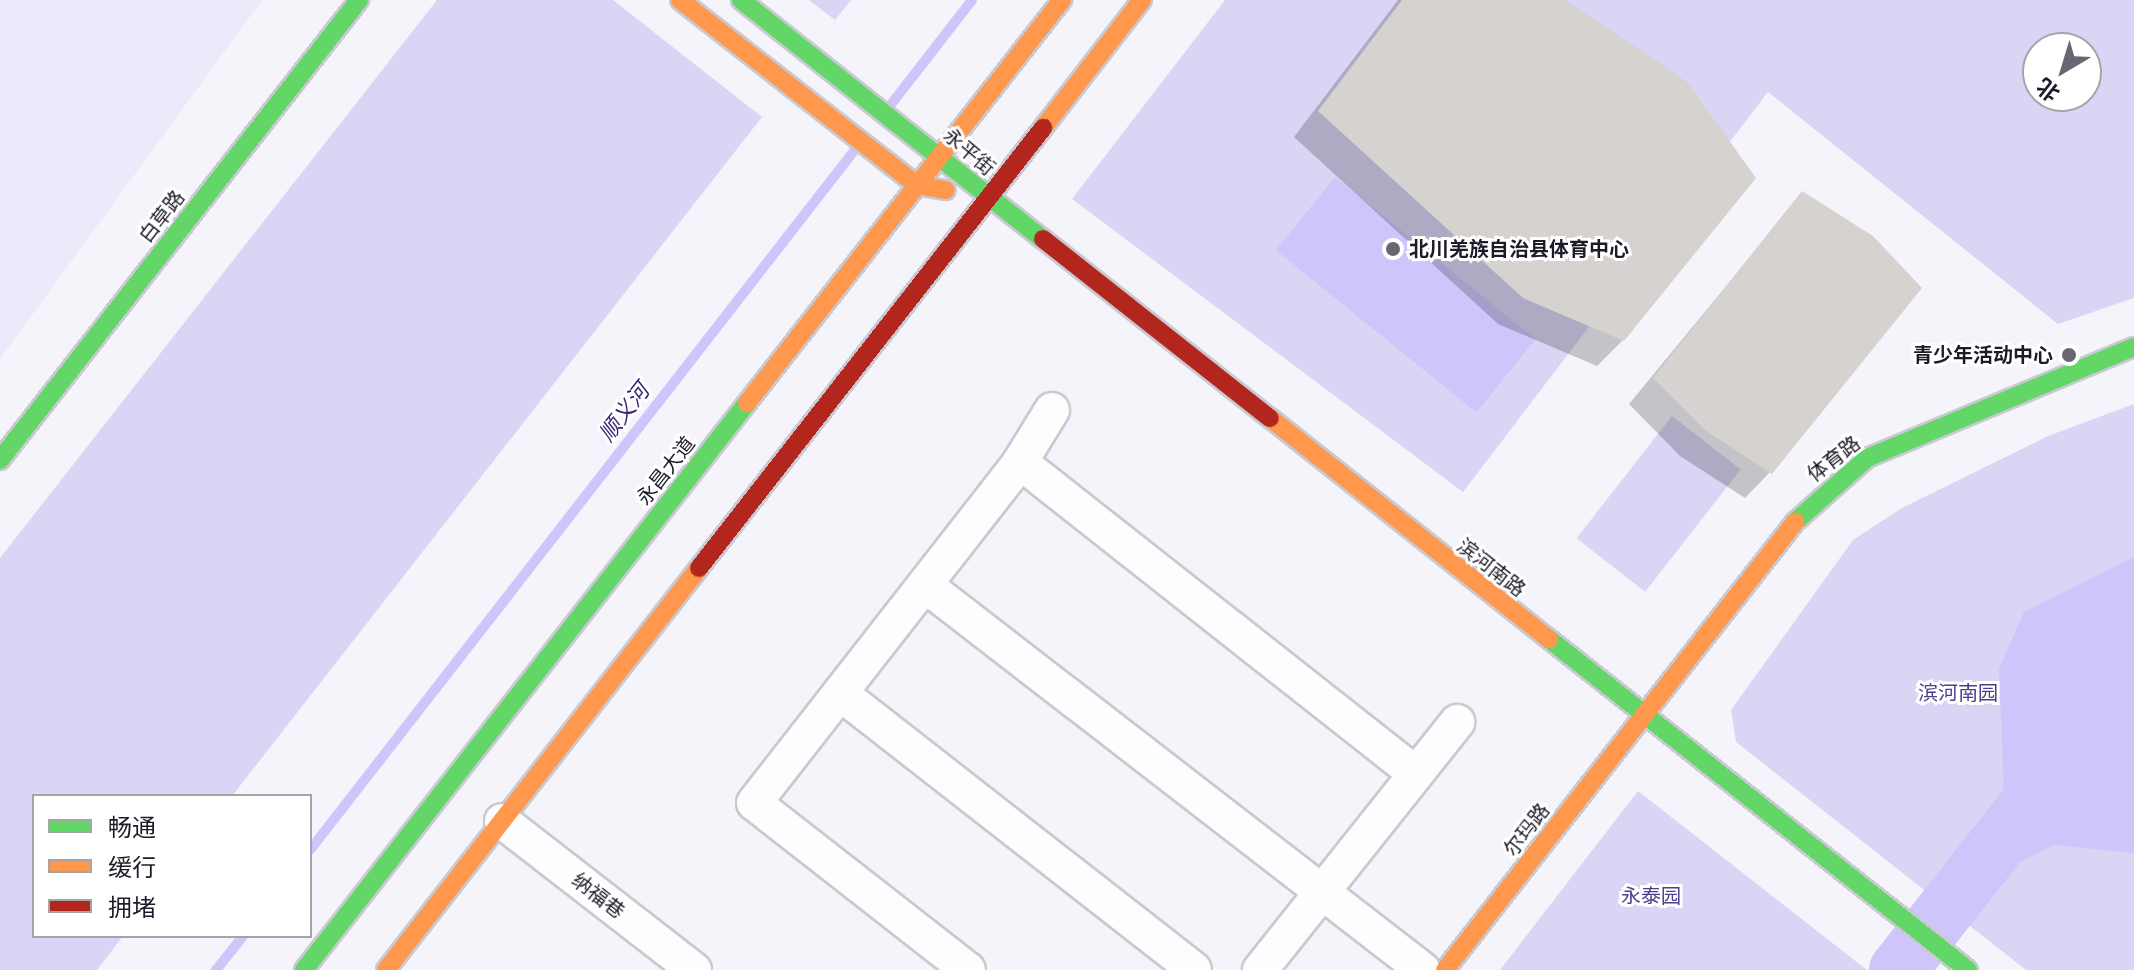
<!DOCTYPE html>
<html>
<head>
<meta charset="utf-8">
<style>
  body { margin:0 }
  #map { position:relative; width:2134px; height:970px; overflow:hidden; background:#f4f4fa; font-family:"Nunito Sans","Noto Sans SC",sans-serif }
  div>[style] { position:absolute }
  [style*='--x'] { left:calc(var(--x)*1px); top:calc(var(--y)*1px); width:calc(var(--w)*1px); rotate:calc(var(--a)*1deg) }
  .built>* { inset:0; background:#ebeafb }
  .green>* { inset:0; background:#d9d5f4; transform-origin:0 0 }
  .water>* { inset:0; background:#cec6fa; transform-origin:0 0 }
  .shadow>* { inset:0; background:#0003 }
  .stream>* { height:10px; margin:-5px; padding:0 5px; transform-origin:5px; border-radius:5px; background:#cec6fa }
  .river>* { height:58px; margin:-29px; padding:0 29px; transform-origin:29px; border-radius:29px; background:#cec6fa }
  .building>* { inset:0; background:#d5d2cf }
  .roads { filter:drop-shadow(2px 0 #c9c9d1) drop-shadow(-2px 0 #c9c9d1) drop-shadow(0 2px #c9c9d1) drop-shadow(0 -2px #c9c9d1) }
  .street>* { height:34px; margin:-17px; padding:0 17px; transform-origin:17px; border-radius:17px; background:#fdfdfe }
  .fast>* { height:18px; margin:-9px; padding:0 9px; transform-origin:9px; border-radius:9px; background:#63d668 }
  .slow>* { height:18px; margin:-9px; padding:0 9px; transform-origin:9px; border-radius:9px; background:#ff974d }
  .jam>* { height:18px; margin:-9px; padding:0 9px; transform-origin:9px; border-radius:9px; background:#b3261e }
  .dots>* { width:22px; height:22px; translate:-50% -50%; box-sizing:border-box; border:4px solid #fff; border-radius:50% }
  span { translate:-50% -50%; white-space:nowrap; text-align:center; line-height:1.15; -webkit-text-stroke:6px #fff; paint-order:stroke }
  .street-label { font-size:20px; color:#1c1b27 }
  .poi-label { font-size:20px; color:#1c1b27; font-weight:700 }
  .left { translate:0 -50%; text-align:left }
  .right { translate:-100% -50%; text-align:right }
  .park-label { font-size:20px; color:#503d8e }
  .water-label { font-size:22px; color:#3b2574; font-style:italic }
  .legend { position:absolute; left:32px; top:794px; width:280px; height:144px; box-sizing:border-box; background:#fff; border:2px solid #a4a4a9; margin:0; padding:10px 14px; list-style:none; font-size:24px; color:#1c1b27 }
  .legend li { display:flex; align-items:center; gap:16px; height:40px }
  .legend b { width:40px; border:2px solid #a4a4a9 }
  .north { position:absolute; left:2022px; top:32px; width:80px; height:80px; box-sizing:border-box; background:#fff; border:2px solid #a4a4a9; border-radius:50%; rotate:218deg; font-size:22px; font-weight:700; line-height:32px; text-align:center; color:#1c1b27 }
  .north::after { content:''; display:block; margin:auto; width:28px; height:36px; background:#686771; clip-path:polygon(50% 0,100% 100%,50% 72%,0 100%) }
</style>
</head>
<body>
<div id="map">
  <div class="built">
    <i style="clip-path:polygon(0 0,262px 0,0 359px)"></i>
  </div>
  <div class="green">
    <i style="clip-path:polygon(437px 0,613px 0,762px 117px,232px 796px,34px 796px,34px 936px,123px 936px,97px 970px,0 970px,0 558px)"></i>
    <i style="clip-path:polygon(809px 0,851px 0,835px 20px)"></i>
    <i style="clip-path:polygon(evenodd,1225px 0,2134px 0,2134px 298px,2058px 324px,1768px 92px,1463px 492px,1072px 199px,1225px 0,2038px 48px,2086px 48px,2086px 96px,2038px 96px,2038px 48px)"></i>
    <i style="clip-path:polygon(2134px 404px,2134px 970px,2026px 970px,1736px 742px,1731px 710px,1853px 540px,1900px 509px,2048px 436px)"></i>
    <i style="left:1672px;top:416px;width:87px;height:155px;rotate:38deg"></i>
    <i style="clip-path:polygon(1638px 791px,1867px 970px,1500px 970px)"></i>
  </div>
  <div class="water">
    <i style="left:1335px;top:177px;width:258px;height:94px;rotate:39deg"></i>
    <i style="clip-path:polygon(2134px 557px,2134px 853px,2053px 845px,1999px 873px,1972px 848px,2004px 794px,1999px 669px,2024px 612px)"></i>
  </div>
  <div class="shadow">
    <i style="clip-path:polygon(1398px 0,1562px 0,1623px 340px,1597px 366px,1498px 324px,1294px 137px)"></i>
    <i style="clip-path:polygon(1802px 194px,1770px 472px,1745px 498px,1680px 456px,1629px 404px)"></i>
  </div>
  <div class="stream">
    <i style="--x:889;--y:107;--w:135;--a:-52.2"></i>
    <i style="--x:310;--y:850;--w:886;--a:-52.11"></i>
    <i style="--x:216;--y:970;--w:43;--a:-51.5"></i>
  </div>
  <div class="river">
    <i style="--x:1898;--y:970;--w:381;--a:-51.7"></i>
  </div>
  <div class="building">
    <i style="clip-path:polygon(1402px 0,1565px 0,1687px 82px,1756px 178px,1624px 341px,1523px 298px,1318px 111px)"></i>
    <i style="clip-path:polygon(1802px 191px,1873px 236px,1922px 288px,1772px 474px,1705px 430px,1653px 378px)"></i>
  </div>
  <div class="roads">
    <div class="street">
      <i style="--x:1020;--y:462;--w:61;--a:-58.4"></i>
      <i style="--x:925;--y:585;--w:629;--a:37.71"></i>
      <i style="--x:840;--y:693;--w:449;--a:38"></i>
      <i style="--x:502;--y:821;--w:243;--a:37.8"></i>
      <i style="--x:968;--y:970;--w:271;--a:-142"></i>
      <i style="--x:754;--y:803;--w:432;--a:-52"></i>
      <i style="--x:1020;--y:462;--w:504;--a:38.23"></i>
      <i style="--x:1260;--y:970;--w:317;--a:-51.5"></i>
    </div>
    <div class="fast">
      <i style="--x:741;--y:0;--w:385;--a:38.4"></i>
      <i style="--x:0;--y:460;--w:584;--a:-52.03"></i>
      <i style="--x:1795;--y:522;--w:96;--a:-41.6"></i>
      <i style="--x:1867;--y:458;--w:289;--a:-22.6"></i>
      <i style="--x:1549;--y:639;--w:534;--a:38.31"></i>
      <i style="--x:304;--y:970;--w:720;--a:-52"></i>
    </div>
    <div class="slow">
      <i style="--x:680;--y:0;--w:301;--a:38"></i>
      <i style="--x:917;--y:185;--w:29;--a:10"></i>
      <i style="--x:1043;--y:128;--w:162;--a:-52.3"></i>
      <i style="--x:747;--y:403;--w:512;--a:-51.99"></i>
      <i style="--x:1270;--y:418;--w:356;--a:38.4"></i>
      <i style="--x:386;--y:970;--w:509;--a:-52.1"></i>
      <i style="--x:1445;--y:970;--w:569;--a:-52"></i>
    </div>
    <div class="jam">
      <i style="--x:1043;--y:239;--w:289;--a:38.3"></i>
      <i style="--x:699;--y:568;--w:559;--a:-51.98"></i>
    </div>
  </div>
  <div class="dots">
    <i style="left:1393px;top:249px;background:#686771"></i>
    <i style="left:2069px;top:355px;background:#686771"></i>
  </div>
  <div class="street-label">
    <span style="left:969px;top:152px;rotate:40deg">永平街</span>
    <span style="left:162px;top:217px;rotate:-52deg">白草路</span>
    <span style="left:1834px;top:459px;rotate:-37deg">体育路</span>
    <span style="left:666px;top:471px;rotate:-52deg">永昌大道</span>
    <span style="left:1491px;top:568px;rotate:38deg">滨河南路</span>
    <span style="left:1527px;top:830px;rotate:-52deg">尔玛路</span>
    <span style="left:598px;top:896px;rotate:38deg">纳福巷</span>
  </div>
  <div class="poi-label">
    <span class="left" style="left:1409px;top:249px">北川羌族自治县体育中心</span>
    <span class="right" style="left:2053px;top:355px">青少年活动中心</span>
  </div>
  <div class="park-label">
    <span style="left:1958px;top:693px">滨河南园</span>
    <span style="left:1651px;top:896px">永泰园</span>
  </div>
  <div class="water-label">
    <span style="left:625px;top:413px;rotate:-52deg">顺义河</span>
  </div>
  <ul class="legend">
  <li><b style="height:10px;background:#63d668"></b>畅通</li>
  <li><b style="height:10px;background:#ff974d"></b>缓行</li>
  <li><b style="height:10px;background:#b3261e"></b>拥堵</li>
  </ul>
  <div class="north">北</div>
</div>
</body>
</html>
